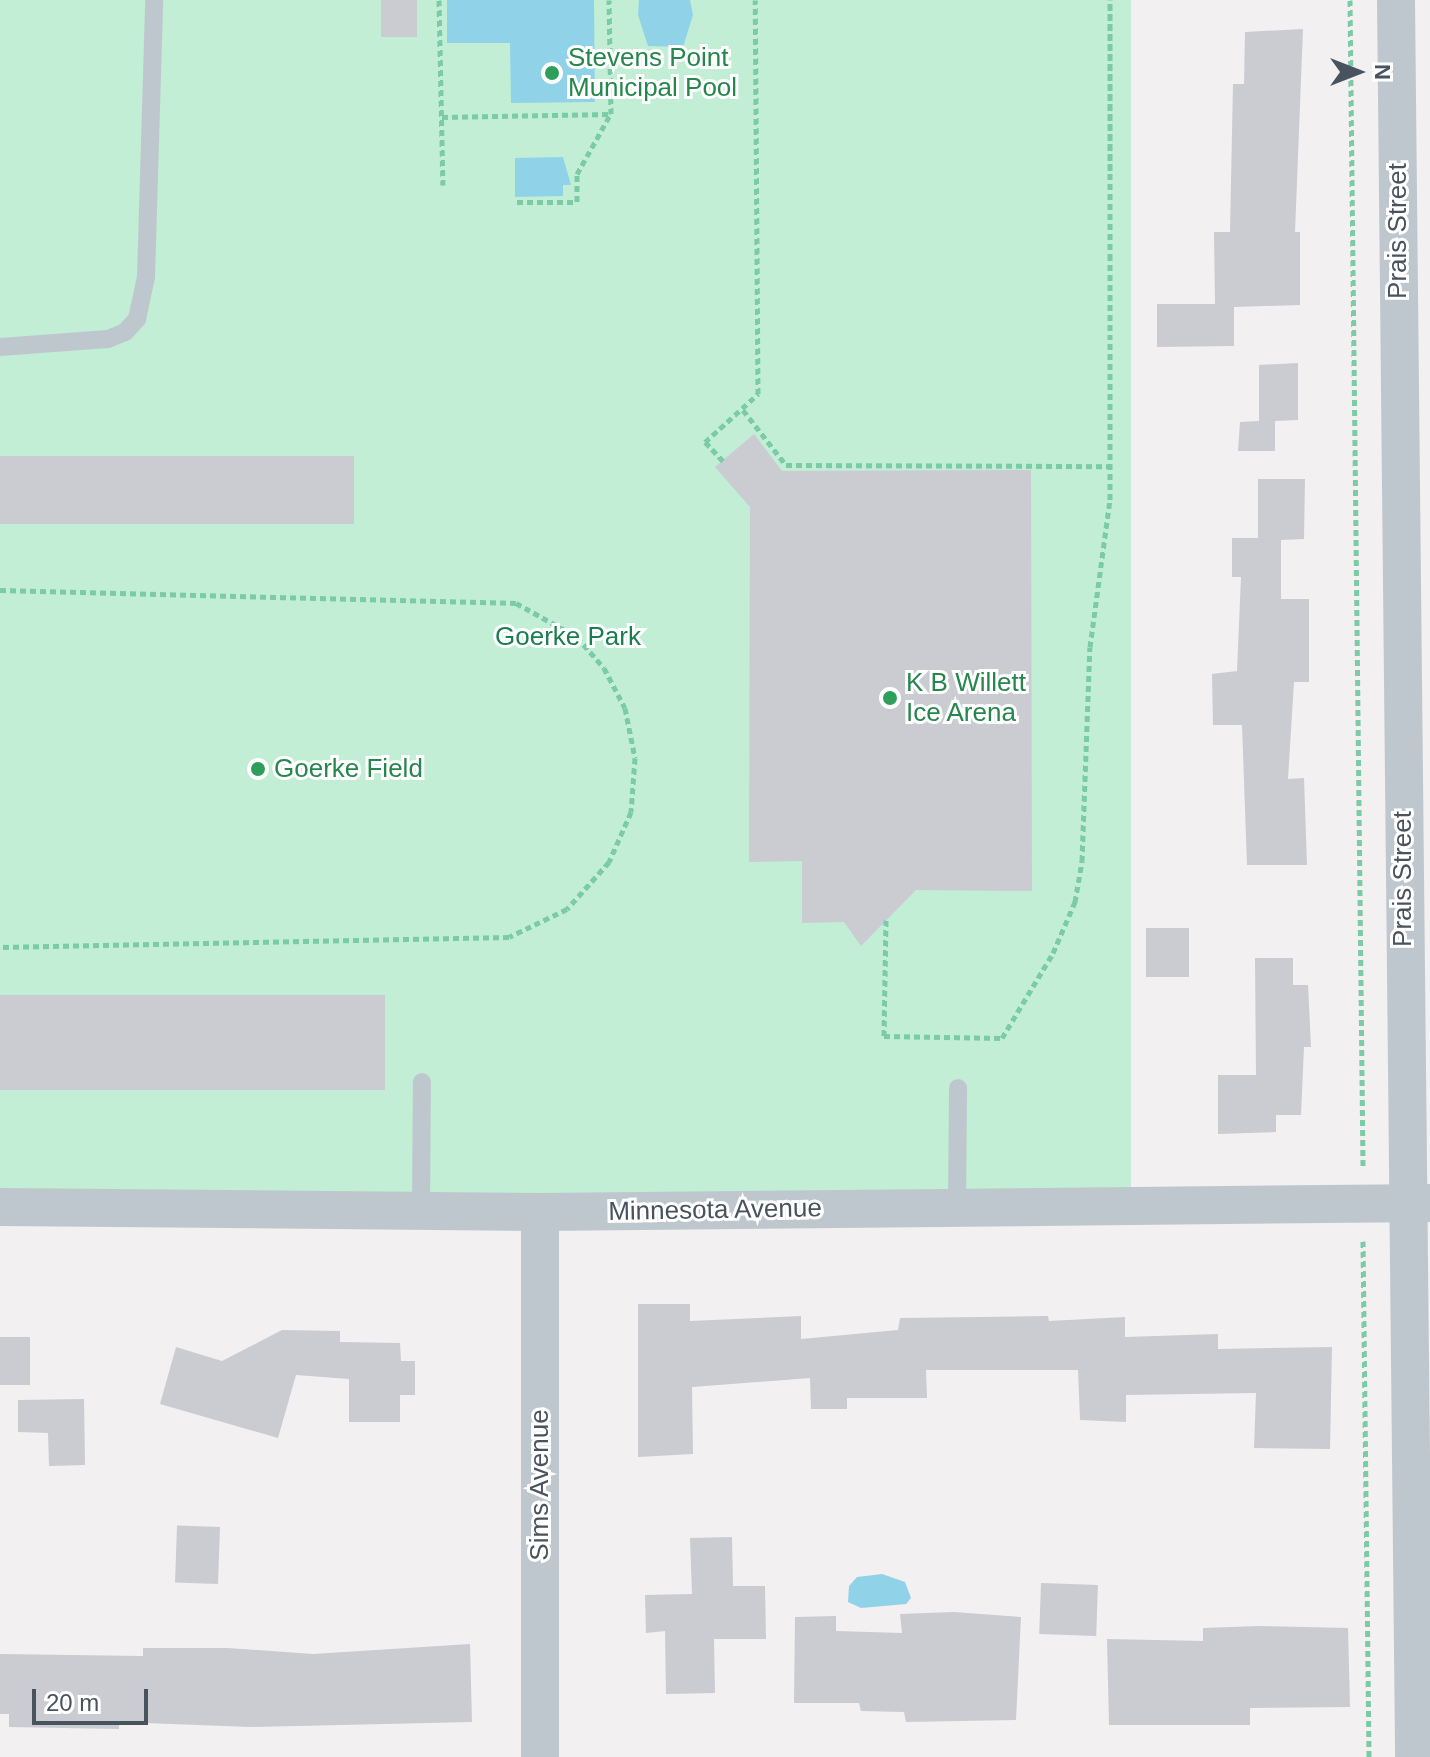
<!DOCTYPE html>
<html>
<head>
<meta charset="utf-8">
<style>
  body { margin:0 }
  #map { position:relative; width:1430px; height:1757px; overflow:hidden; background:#f2f0f0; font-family:Arial,sans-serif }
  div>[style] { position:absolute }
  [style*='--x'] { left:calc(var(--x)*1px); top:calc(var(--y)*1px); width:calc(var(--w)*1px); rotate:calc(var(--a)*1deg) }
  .green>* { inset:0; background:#c1eed4; transform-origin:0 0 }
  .water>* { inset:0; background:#90d3e9 }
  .building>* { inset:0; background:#caccd2; transform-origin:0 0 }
  .path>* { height:5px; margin-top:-2.5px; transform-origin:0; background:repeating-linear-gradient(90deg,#7acba6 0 6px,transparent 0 10px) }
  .lane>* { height:18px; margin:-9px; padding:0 9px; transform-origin:9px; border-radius:9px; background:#bfc7ce }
  .street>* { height:38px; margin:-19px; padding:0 19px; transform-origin:19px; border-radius:19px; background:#bfc7ce }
  .dots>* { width:22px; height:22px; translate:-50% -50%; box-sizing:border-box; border:4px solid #fff; border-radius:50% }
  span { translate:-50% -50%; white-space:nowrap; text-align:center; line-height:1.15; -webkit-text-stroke:6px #fff; paint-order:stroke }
  .leisure-label { font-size:26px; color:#27864d }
  .left { translate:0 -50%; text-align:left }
  .street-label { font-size:26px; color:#49535d }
  .park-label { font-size:26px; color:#1b7d50 }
  .north { position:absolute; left:1318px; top:32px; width:80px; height:80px; -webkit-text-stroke:6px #fff; paint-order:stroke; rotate:90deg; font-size:22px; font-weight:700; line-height:32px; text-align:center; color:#49535d }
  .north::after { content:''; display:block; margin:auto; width:28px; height:36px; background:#49535d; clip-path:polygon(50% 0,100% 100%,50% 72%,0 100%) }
  .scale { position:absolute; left:32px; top:1689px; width:116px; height:36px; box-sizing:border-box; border:4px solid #49535d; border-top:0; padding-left:10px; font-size:24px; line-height:28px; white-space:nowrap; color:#49535d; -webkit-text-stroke:6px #fff; paint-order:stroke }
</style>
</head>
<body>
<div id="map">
  <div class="green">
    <i style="left:0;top:0;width:1131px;height:1207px"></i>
  </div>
  <div class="water">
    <i style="clip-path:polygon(447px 0,594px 0,595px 102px,511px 103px,510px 43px,447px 43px)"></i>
    <i style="clip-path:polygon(639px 0,690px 0,693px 15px,683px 47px,648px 46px,638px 15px)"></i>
    <i style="clip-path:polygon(563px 157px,571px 185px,563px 185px,563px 196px,515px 197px,515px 158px)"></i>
    <i style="clip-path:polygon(882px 1574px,905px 1582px,911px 1598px,906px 1604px,861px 1608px,848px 1602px,849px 1586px,857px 1577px)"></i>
  </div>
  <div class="building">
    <i style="left:381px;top:0;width:36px;height:37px"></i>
    <i style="clip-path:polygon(1303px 29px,1295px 232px,1300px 232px,1300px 305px,1234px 307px,1234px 346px,1157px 347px,1157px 304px,1215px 304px,1214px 232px,1230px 232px,1233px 84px,1244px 84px,1245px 32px)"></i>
    <i style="clip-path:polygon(1298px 363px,1298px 420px,1275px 421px,1275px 451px,1238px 451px,1240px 422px,1259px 421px,1259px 365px)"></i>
    <i style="clip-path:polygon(754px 434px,782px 471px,1031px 470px,1032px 891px,916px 890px,861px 946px,844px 922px,802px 923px,802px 861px,749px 862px,750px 507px,715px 467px)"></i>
    <i style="left:0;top:456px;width:354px;height:68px"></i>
    <i style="clip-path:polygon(1258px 479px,1305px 479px,1304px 539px,1281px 540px,1281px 599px,1309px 599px,1309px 682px,1294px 682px,1288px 779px,1304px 778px,1307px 865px,1247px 865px,1242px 725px,1213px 725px,1212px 674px,1237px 671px,1241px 577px,1232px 577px,1232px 538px,1258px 538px)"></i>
    <i style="left:1146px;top:928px;width:43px;height:49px"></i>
    <i style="clip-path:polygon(1255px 958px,1293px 958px,1293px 985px,1308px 985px,1311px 1047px,1304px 1047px,1301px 1115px,1276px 1115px,1276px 1132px,1218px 1134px,1218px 1075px,1256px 1075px)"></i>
    <i style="left:385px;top:995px;width:95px;height:385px;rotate:90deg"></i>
    <i style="clip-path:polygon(638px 1304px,690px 1304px,690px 1321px,801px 1316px,801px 1339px,898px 1330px,900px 1318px,1048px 1316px,1049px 1321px,1125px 1317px,1125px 1337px,1218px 1334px,1218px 1349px,1332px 1347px,1330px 1449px,1254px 1448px,1256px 1393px,1126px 1395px,1126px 1422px,1080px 1420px,1078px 1370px,926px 1370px,927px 1398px,847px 1398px,847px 1409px,811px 1409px,810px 1378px,692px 1387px,693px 1454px,638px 1457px)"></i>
    <i style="clip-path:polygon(282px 1330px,340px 1331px,340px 1342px,400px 1343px,401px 1361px,415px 1361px,415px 1395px,400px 1395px,400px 1422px,349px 1422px,349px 1379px,296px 1375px,278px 1438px,160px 1404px,176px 1347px,222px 1361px)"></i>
    <i style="left:0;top:1337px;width:30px;height:48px"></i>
    <i style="clip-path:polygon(84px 1399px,85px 1465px,49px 1466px,48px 1433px,18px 1432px,18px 1400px)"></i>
    <i style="left:220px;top:1527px;width:57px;height:43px;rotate:92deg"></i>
    <i style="clip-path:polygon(732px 1537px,733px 1586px,765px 1586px,766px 1639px,714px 1639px,715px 1693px,666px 1694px,665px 1631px,646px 1633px,645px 1595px,692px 1594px,690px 1538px)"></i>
    <i style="left:1041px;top:1583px;width:57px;height:51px;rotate:2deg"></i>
    <i style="clip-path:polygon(954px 1612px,1021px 1617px,1016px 1720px,906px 1722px,904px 1712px,861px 1711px,859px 1703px,794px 1703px,795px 1617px,836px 1616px,836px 1631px,902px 1633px,900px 1614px)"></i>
    <i style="clip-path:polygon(1259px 1626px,1348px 1628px,1350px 1707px,1250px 1708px,1250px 1725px,1109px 1725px,1107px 1639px,1203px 1641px,1203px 1628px)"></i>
    <i style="clip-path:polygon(470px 1644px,472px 1722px,250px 1727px,119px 1722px,119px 1729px,9px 1727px,9px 1714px,0 1714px,0 1654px,143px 1656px,143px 1648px,228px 1648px,313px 1654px)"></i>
  </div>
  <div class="path">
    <i style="--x:439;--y:0;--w:185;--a:88.8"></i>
    <i style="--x:1350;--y:0;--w:1167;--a:89.36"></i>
    <i style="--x:442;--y:117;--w:169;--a:-1"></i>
    <i style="--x:611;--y:114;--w:114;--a:-91"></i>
    <i style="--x:517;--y:202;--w:60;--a:0"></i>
    <i style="--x:577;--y:202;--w:28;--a:-90"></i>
    <i style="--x:577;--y:174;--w:68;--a:-60.8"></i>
    <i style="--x:743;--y:410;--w:70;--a:52"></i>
    <i style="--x:786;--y:465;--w:325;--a:0.2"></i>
    <i style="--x:723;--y:461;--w:26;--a:-133"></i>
    <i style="--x:705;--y:442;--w:72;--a:-42.2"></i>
    <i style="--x:758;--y:394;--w:394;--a:-90.4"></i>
    <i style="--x:0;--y:590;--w:516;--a:1.44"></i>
    <i style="--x:516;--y:603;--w:70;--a:29.1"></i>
    <i style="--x:577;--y:637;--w:41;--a:48.9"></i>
    <i style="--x:604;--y:668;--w:45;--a:62.3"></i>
    <i style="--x:625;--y:708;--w:51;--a:78.7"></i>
    <i style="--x:635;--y:758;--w:54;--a:94.2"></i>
    <i style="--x:631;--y:812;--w:55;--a:113.7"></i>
    <i style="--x:609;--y:862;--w:63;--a:131.8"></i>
    <i style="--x:567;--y:909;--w:64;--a:154.2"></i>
    <i style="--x:509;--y:937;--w:509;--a:178.87"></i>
    <i style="--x:886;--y:920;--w:116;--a:91"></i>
    <i style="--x:884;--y:1036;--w:118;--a:1"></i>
    <i style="--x:1002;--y:1038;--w:99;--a:-59"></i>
    <i style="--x:1053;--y:953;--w:56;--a:-66.7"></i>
    <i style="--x:1075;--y:902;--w:42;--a:-80.3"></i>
    <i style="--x:1082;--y:861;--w:214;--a:-87.9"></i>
    <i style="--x:1090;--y:647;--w:148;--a:-82.3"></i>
    <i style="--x:1110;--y:500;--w:500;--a:-90"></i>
    <i style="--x:1363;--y:1241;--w:516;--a:89.33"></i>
  </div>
  <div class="lane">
    <i style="--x:0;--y:347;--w:108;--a:-4.2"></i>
    <i style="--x:108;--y:339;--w:18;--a:-22"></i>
    <i style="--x:125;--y:332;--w:18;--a:-47"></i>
    <i style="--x:137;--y:319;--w:43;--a:-77.9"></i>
    <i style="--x:146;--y:277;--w:277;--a:-88.3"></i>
    <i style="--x:957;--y:1207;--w:119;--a:-89.5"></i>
    <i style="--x:421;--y:1211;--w:129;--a:-89.6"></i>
  </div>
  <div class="street">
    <i style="--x:1396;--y:0;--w:1757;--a:89.41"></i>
    <i style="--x:0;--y:1207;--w:540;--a:0.53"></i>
    <i style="--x:540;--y:1212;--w:890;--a:-0.58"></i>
    <i style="--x:540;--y:1757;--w:545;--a:-90"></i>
  </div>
  <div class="dots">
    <i style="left:552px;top:73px;background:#2e9e5b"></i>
    <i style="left:890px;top:698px;background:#2e9e5b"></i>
    <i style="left:258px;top:769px;background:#2e9e5b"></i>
  </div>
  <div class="leisure-label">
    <span class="left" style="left:568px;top:73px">Stevens Point<br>Municipal Pool</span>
    <span class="left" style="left:906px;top:698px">K B Willett<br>Ice Arena</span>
    <span class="left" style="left:274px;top:769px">Goerke Field</span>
  </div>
  <div class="street-label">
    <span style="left:1398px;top:231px;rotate:-90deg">Prais Street</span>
    <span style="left:1403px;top:879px;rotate:-90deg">Prais Street</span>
    <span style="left:715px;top:1210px;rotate:-1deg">Minnesota Avenue</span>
    <span style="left:540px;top:1485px;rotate:-90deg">Sims Avenue</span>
  </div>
  <div class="park-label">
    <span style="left:568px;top:637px">Goerke Park</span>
  </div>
  <div class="north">N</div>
  <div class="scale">20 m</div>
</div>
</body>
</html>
